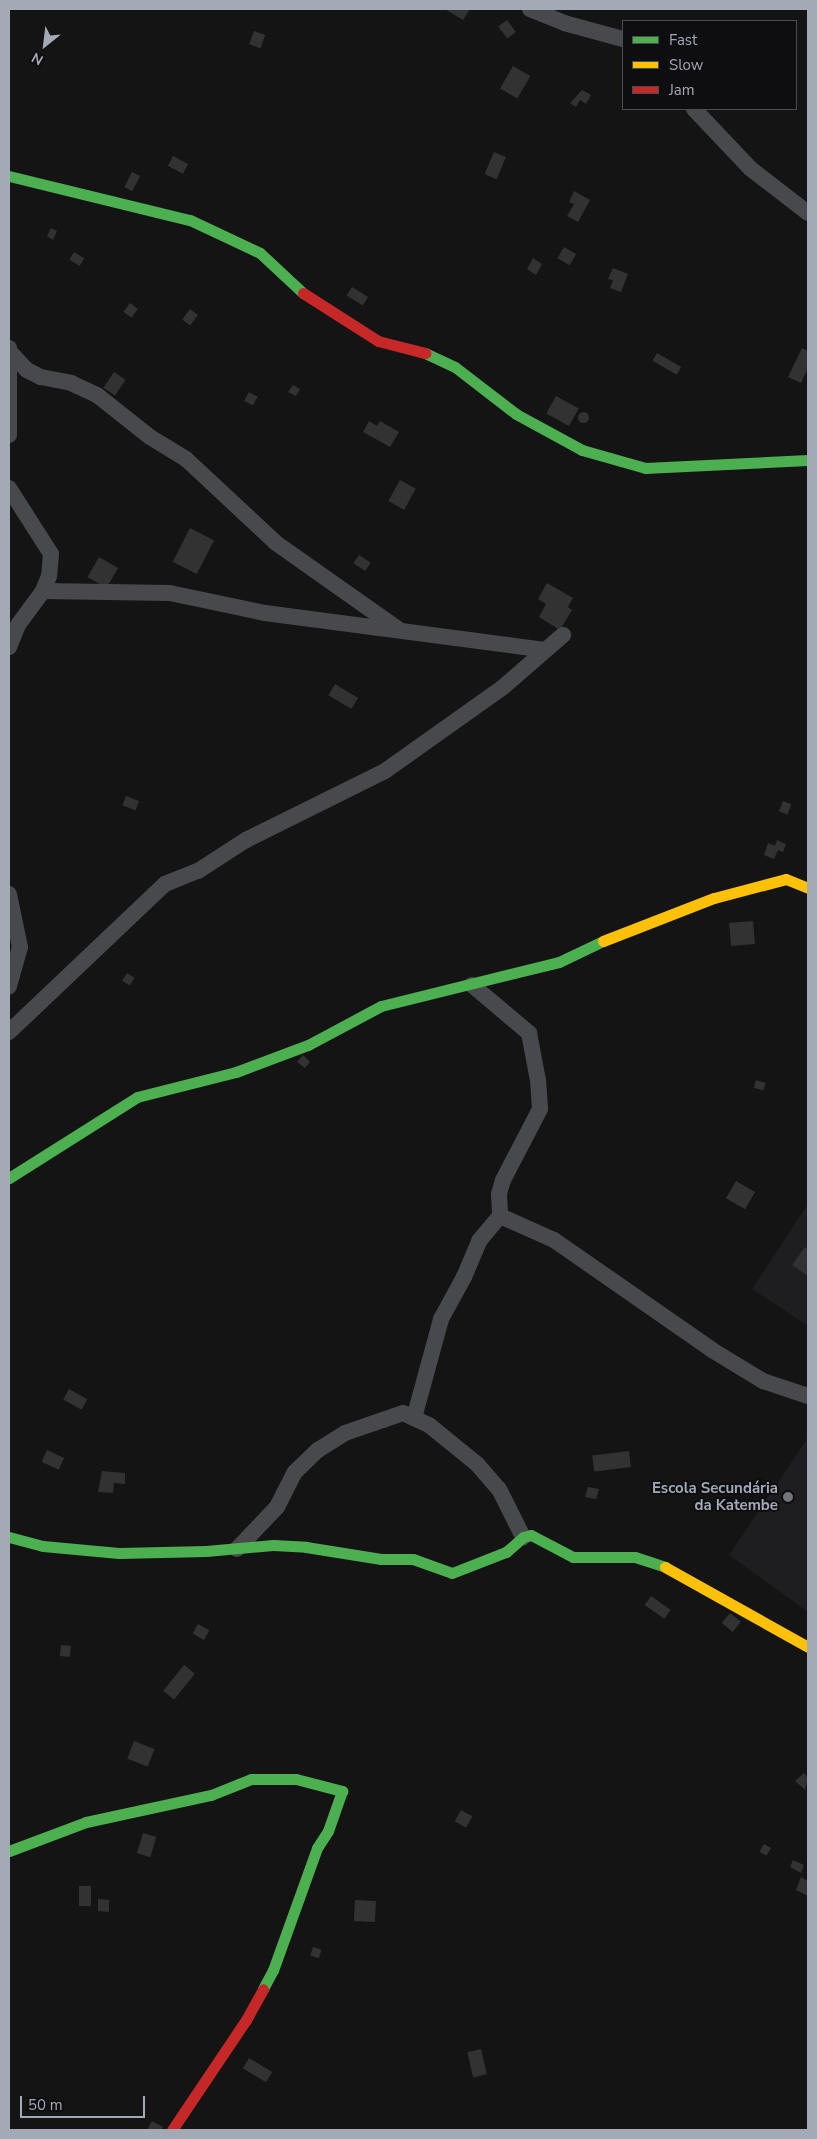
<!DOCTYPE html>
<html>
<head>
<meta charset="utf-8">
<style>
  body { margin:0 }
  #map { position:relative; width:817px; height:2139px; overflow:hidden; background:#141414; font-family:"Nunito Sans",sans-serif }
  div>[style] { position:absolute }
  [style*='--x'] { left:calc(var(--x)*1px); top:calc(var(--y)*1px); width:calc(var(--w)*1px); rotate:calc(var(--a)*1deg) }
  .built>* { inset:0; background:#1e1e20 }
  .building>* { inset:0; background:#323233; transform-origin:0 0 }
  .round { border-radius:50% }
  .street>* { height:16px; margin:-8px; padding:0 8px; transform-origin:8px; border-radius:8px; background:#48494d }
  .fast>* { height:11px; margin:-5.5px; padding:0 5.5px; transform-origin:5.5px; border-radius:5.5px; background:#4caf50 }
  .slow>* { height:11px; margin:-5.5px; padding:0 5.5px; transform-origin:5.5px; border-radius:5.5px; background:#ffc107 }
  .jam>* { height:11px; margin:-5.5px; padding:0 5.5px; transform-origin:5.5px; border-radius:5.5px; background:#c62828 }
  .dots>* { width:14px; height:14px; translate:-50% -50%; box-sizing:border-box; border:2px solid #0e0e10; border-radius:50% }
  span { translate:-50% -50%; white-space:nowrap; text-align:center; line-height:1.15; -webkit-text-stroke:4px #0e0e10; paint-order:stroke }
  .poi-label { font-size:15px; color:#a4a9b6; font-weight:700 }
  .right { translate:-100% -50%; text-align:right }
  .frame { position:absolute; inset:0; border:10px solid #a4a9b6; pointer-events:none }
  .legend { position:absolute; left:622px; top:20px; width:175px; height:90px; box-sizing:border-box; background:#0e0e10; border:1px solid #4a4c52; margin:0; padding:6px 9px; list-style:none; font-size:15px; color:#a4a9b6 }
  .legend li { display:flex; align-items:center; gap:10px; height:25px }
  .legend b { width:25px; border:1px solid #4a4c52 }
  .north { position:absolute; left:20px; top:20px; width:50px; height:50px; -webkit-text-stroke:4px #0e0e10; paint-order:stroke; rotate:209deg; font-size:14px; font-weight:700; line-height:20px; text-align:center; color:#a4a9b6 }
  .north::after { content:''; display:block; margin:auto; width:18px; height:22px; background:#a4a9b6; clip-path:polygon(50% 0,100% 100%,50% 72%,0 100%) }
  .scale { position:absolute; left:20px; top:2096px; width:125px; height:22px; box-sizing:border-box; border:2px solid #a4a9b6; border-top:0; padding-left:6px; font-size:15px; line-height:18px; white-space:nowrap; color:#a4a9b6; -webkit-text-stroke:4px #0e0e10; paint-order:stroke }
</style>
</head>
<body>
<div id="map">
  <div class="built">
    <i style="clip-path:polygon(808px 1204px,808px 1326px,752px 1289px)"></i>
    <i style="clip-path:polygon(807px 1439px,808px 1439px,808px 1612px,729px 1555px)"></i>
  </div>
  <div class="building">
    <i style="clip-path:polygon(445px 9px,470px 9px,463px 20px)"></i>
    <i style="left:507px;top:20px;width:15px;height:11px;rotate:53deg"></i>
    <i style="left:254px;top:31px;width:12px;height:14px;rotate:20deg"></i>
    <i style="left:513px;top:66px;width:20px;height:26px;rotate:30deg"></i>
    <i style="clip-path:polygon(582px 90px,591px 95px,586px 104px,580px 100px,576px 107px,570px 103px)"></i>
    <i style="left:494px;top:152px;width:13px;height:24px;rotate:23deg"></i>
    <i style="left:173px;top:156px;width:17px;height:11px;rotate:28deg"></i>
    <i style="left:132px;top:172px;width:9px;height:17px;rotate:27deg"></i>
    <i style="clip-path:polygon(574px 191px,590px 200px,578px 222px,567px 216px,574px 204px,569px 202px)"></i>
    <i style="clip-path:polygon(51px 228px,57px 231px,53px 240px,47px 236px)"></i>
    <i style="left:564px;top:247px;width:14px;height:13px;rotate:30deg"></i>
    <i style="left:74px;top:252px;width:12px;height:9px;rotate:31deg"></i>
    <i style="clip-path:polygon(533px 258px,542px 264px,536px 275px,527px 269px)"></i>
    <i style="clip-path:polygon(613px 268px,628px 274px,621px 292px,610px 288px,613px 280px,608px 279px)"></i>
    <i style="left:352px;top:287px;width:19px;height:10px;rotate:32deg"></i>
    <i style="left:130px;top:303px;width:10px;height:11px;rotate:37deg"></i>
    <i style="left:190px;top:309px;width:10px;height:13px;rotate:37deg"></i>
    <i style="clip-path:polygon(802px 348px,808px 351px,808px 368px,801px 383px,788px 377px)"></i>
    <i style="left:657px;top:353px;width:28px;height:9px;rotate:30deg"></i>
    <i style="left:114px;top:372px;width:14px;height:19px;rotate:34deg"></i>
    <i style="clip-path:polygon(293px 385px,300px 389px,296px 396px,288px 392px)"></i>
    <i style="left:249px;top:392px;width:10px;height:10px;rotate:29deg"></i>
    <i style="left:556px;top:396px;width:26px;height:20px;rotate:29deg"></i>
    <i class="round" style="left:577.5px;top:411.5px;width:11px;height:11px"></i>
    <i style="clip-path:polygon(369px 421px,377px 426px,380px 421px,399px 432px,390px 447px,363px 432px)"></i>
    <i style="left:400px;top:480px;width:18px;height:24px;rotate:29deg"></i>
    <i style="left:190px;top:528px;width:27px;height:38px;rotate:27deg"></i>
    <i style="left:359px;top:555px;width:14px;height:10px;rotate:34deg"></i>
    <i style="left:99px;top:557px;width:22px;height:23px;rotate:30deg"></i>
    <i style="clip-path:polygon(547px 583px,573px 598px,568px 607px,572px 610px,560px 630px,539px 617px,546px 604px,538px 599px)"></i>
    <i style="left:335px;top:684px;width:27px;height:13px;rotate:31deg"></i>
    <i style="left:126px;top:796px;width:14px;height:10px;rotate:21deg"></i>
    <i style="left:783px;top:801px;width:9px;height:11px;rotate:21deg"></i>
    <i style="clip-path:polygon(777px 840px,786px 844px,783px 852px,778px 850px,774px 859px,764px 855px,768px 843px,775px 846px)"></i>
    <i style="left:753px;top:921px;width:23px;height:24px;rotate:85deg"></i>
    <i style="left:127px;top:973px;width:9px;height:9px;rotate:32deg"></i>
    <i style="clip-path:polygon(303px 1055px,310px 1062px,305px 1068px,297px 1062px)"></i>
    <i style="left:756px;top:1080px;width:10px;height:8px;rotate:17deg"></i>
    <i style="left:736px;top:1181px;width:22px;height:20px;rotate:30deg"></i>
    <i style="clip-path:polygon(805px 1247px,808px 1249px,808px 1276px,792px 1265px)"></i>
    <i style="left:69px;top:1389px;width:21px;height:12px;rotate:29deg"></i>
    <i style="left:47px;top:1450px;width:19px;height:13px;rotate:25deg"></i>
    <i style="left:629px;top:1451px;width:16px;height:37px;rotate:83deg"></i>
    <i style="clip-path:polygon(102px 1471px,125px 1473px,125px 1484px,114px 1483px,113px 1493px,98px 1492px)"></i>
    <i style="clip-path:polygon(588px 1487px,599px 1489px,596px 1499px,585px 1497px)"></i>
    <i style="left:651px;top:1596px;width:24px;height:11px;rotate:35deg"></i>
    <i style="left:730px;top:1613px;width:14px;height:13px;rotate:39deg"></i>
    <i style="left:198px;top:1624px;width:13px;height:11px;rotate:29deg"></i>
    <i style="left:61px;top:1645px;width:10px;height:11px;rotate:6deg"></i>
    <i style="left:184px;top:1665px;width:14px;height:33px;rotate:39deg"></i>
    <i style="left:134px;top:1741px;width:22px;height:19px;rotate:21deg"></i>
    <i style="clip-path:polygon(804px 1773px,808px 1778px,805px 1790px,795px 1781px)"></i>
    <i style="left:461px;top:1810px;width:13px;height:13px;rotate:29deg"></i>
    <i style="left:143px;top:1833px;width:14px;height:21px;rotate:17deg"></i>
    <i style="left:764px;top:1844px;width:8px;height:9px;rotate:30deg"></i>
    <i style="clip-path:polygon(793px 1860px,804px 1865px,801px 1873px,790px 1867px)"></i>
    <i style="clip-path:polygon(801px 1877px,808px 1881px,808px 1896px,796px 1890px)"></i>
    <i style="left:79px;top:1886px;width:12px;height:20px"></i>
    <i style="clip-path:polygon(98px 1899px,109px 1900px,109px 1912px,98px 1911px)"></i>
    <i style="left:355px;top:1900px;width:21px;height:21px;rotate:3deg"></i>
    <i style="left:313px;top:1947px;width:9px;height:9px;rotate:18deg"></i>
    <i style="left:481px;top:2049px;width:26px;height:14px;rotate:77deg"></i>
    <i style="left:249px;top:2058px;width:27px;height:12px;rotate:31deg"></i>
    <i style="clip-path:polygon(152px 2121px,163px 2127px,161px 2130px,147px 2130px)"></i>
  </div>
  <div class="street">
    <i style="--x:530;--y:9;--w:37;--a:22"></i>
    <i style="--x:564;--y:23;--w:61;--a:15.2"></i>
    <i style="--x:694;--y:109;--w:83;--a:46.5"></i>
    <i style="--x:751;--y:169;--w:72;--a:37.7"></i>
    <i style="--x:9;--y:348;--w:87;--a:90"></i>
    <i style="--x:9;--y:351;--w:26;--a:47"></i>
    <i style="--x:27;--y:370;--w:16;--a:27"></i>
    <i style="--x:41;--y:377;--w:31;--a:11"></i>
    <i style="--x:71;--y:383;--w:29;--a:25"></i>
    <i style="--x:97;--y:395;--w:68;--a:38.4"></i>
    <i style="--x:150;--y:437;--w:42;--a:31.4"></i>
    <i style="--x:186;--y:459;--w:123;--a:43"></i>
    <i style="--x:276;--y:543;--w:149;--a:35.2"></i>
    <i style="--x:9;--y:488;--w:78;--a:57.5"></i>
    <i style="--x:51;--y:554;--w:22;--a:95"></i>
    <i style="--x:49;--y:576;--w:16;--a:112"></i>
    <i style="--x:43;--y:591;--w:42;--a:126.3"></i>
    <i style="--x:18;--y:625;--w:24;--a:112"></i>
    <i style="--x:43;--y:591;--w:127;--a:0.9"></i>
    <i style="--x:170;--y:593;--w:97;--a:11.9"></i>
    <i style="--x:265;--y:613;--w:282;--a:7.5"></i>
    <i style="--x:9;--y:894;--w:54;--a:78.3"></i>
    <i style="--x:20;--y:947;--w:41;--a:105.8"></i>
    <i style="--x:472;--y:985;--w:75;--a:40.1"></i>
    <i style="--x:529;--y:1033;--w:48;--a:79.2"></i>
    <i style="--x:538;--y:1080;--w:29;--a:86"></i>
    <i style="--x:540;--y:1109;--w:80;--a:117.5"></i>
    <i style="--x:503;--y:1180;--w:15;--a:106"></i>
    <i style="--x:499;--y:1194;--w:22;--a:87"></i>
    <i style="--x:9;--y:1032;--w:215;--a:-43.5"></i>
    <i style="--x:165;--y:884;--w:35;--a:-22"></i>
    <i style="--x:198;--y:871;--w:57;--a:-32.9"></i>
    <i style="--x:246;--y:840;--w:155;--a:-26.4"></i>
    <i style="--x:385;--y:771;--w:143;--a:-35.4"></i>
    <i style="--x:502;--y:688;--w:81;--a:-41"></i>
    <i style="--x:414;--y:1418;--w:103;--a:-74.7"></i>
    <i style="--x:441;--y:1319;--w:48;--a:-61.3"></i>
    <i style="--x:464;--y:1277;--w:39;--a:-67"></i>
    <i style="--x:479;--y:1241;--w:33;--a:-50"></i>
    <i style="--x:500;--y:1216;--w:59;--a:24"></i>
    <i style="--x:554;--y:1240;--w:193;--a:34.8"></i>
    <i style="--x:712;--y:1350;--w:60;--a:31.3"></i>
    <i style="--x:763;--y:1381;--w:47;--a:18.4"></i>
    <i style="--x:237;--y:1549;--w:58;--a:-46.4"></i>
    <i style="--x:277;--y:1507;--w:39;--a:-63"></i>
    <i style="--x:295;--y:1472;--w:32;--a:-44"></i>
    <i style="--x:318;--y:1450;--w:32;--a:-32"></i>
    <i style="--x:345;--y:1433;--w:61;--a:-19"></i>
    <i style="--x:403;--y:1413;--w:29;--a:25"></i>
    <i style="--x:429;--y:1425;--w:62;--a:39.1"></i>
    <i style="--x:477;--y:1464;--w:33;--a:49"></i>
    <i style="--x:499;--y:1489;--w:54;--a:63.4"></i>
  </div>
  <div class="fast">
    <i style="--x:9;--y:176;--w:186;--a:13.7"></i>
    <i style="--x:190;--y:220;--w:77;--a:25.2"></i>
    <i style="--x:260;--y:253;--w:59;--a:42.9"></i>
    <i style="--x:425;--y:353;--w:33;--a:25"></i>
    <i style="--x:455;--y:367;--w:77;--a:37.6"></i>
    <i style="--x:516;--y:414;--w:75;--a:28.6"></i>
    <i style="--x:582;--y:450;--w:66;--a:15.9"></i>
    <i style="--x:645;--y:468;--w:163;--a:-2.8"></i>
    <i style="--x:9;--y:1178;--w:151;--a:-32.3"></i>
    <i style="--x:137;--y:1097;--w:102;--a:-14.2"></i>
    <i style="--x:236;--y:1072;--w:77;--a:-20.6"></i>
    <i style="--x:308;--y:1045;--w:83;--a:-28.1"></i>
    <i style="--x:381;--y:1006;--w:183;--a:-13.9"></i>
    <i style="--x:559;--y:962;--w:49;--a:-25.5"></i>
    <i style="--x:9;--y:1537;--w:35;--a:15"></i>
    <i style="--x:43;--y:1546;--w:76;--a:5.3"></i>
    <i style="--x:119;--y:1553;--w:87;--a:-1.3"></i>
    <i style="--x:206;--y:1551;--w:67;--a:-5.1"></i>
    <i style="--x:273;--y:1545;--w:33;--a:3"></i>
    <i style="--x:306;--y:1547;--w:76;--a:9.1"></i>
    <i style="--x:381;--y:1559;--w:32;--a:0"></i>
    <i style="--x:413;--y:1559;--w:41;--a:19.7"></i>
    <i style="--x:452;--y:1573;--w:58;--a:-21.3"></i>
    <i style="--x:506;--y:1552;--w:23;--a:-41"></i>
    <i style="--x:523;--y:1537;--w:8;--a:-14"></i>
    <i style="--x:531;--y:1535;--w:47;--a:27.6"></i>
    <i style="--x:573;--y:1557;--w:62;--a:0"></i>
    <i style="--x:635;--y:1557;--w:32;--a:18"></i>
    <i style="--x:9;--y:1851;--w:82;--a:-20.6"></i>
    <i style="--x:86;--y:1822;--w:128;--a:-12.2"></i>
    <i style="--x:211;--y:1795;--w:43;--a:-21.8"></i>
    <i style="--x:251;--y:1779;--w:45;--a:0"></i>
    <i style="--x:296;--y:1779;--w:48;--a:14.6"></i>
    <i style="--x:342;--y:1791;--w:42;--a:109.3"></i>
    <i style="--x:328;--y:1831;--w:20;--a:123"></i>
    <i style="--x:317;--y:1848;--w:130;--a:109.8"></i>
    <i style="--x:273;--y:1970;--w:21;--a:118"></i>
  </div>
  <div class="slow">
    <i style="--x:603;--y:941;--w:119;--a:-21.2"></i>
    <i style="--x:714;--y:898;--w:74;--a:-14.8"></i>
    <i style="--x:786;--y:879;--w:24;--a:22"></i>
    <i style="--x:665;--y:1567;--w:164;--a:29.2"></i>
  </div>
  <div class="jam">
    <i style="--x:303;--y:293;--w:89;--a:32.6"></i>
    <i style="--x:378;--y:341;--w:49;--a:14.3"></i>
    <i style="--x:172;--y:2130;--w:133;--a:-56.1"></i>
    <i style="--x:246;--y:2020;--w:35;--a:-61"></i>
  </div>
  <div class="dots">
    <i style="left:788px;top:1497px;background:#72757d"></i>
  </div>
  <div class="poi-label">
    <span class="right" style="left:778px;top:1497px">Escola Secundária<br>da Katembe</span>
  </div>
  <div class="frame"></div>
  <ul class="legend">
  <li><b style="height:6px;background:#4caf50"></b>Fast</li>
  <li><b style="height:6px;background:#ffc107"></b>Slow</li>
  <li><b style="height:6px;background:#c62828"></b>Jam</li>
  </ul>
  <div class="north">N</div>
  <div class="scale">50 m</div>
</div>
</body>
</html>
